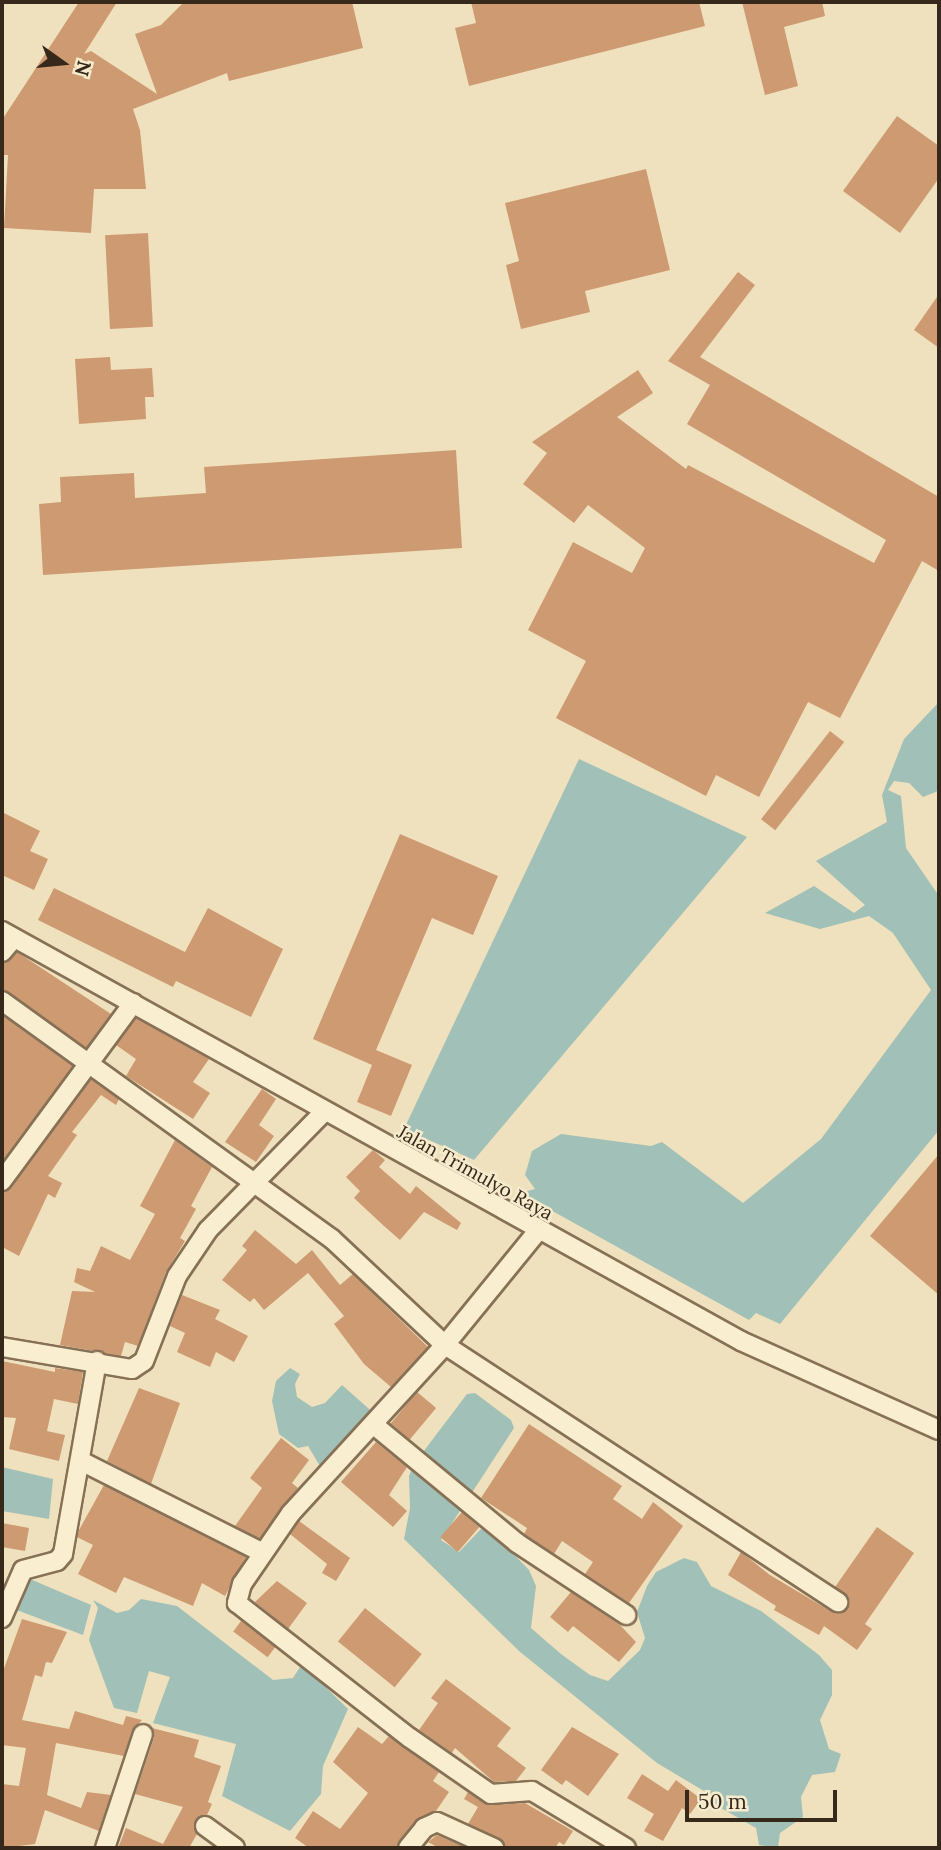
<!DOCTYPE html>
<html>
<head>
<meta charset="utf-8">
<style>
  body { margin:0 }
  #map { position:relative; width:941px; height:1850px; overflow:hidden; background:#efe1bd; font-family:Lora,serif }
  div>[style] { position:absolute }
  [style*='--x'] { left:calc(var(--x)*1px); top:calc(var(--y)*1px); width:calc(var(--w)*1px); rotate:calc(var(--a)*1deg) }
  .water>* { inset:0; background:#a1c0b7 }
  .building>* { inset:0; background:#ce9a71; transform-origin:0 0 }
  .roads { filter:drop-shadow(2px 0 #877156) drop-shadow(-2px 0 #877156) drop-shadow(0 2px #877156) drop-shadow(0 -2px #877156) }
  .street>* { height:18px; margin:-9px; padding:0 9px; transform-origin:9px; border-radius:9px; background:#faeed0 }
  span { translate:-50% -50%; white-space:nowrap; text-align:center; line-height:1.15; -webkit-text-stroke:5px #f6ebcd; paint-order:stroke }
  .street-label { font-size:19px; color:#36281b }
  .frame { position:absolute; inset:0; border:4px solid #36281b; pointer-events:none }
  .north { position:absolute; left:28px; top:28px; width:70px; height:70px; -webkit-text-stroke:5px #f6ebcd; paint-order:stroke; rotate:105deg; font-size:19px; font-weight:700; line-height:28px; text-align:center; color:#36281b }
  .north::after { content:''; display:block; margin:auto; width:24px; height:32px; background:#36281b; clip-path:polygon(50% 0,100% 100%,50% 72%,0 100%) }
  .scale { position:absolute; left:685px; top:1790px; width:152px; height:32px; box-sizing:border-box; border:4px solid #36281b; border-top:0; padding-left:9px; font-size:21px; line-height:24px; white-space:nowrap; color:#36281b; -webkit-text-stroke:5px #f6ebcd; paint-order:stroke }
</style>
</head>
<body>
<div id="map">
  <div class="water">
    <i style="clip-path:polygon(939px 702px,938px 791px,923px 797px,909px 783px,894px 781px,888px 790px,901px 796px,906px 848px,939px 896px,939px 1130px,780px 1324px,756px 1313px,749px 1320px,520px 1193px,535px 1189px,525px 1175px,532px 1151px,561px 1134px,651px 1146px,662px 1142px,743px 1203px,821px 1139px,931px 990px,893px 933px,869px 916px,820px 929px,765px 913px,814px 886px,854px 913px,865px 905px,816px 861px,887px 822px,882px 795px,904px 739px)"></i>
    <i style="clip-path:polygon(579px 759px,747px 837px,474px 1160px,404px 1129px)"></i>
    <i style="clip-path:polygon(290px 1368px,300px 1374px,295px 1384px,297px 1397px,312px 1407px,325px 1403px,342px 1385px,377px 1416px,323px 1471px,308px 1446px,298px 1448px,279px 1434px,272px 1401px,276px 1381px)"></i>
    <i style="clip-path:polygon(475px 1393px,511px 1420px,514px 1428px,441px 1540px,459px 1552px,481px 1529px,492px 1532px,529px 1570px,536px 1586px,531px 1628px,561px 1654px,590px 1675px,608px 1681px,640px 1650px,645px 1638px,637px 1612px,647px 1586px,656px 1572px,684px 1558px,697px 1562px,711px 1586px,761px 1611px,819px 1655px,832px 1670px,832px 1695px,820px 1720px,829px 1749px,841px 1754px,835px 1772px,812px 1775px,801px 1797px,803px 1817px,780px 1833px,778px 1848px,759px 1845px,756px 1828px,721px 1808px,704px 1805px,704px 1791px,657px 1763px,519px 1651px,404px 1539px,410px 1508px,409px 1476px,414px 1464px,467px 1394px)"></i>
    <i style="clip-path:polygon(2px 1467px,53px 1479px,49px 1519px,2px 1511px)"></i>
    <i style="clip-path:polygon(30px 1579px,91px 1605px,83px 1635px,14px 1609px)"></i>
    <i style="clip-path:polygon(141px 1599px,177px 1606px,273px 1680px,293px 1678px,302px 1664px,348px 1709px,323px 1766px,321px 1794px,290px 1831px,222px 1796px,236px 1744px,153px 1723px,170px 1677px,149px 1671px,137px 1713px,114px 1708px,89px 1640px,98px 1608px,93px 1600px,117px 1613px,129px 1610px)"></i>
  </div>
  <div class="building">
    <i style="clip-path:polygon(79px 2px,117px 2px,84px 54px,91px 51px,157px 94px,135px 34px,161px 25px,184px 2px,352px 2px,363px 48px,229px 81px,227px 73px,133px 109px,140px 130px,146px 189px,94px 189px,91px 233px,4px 228px,8px 155px,2px 155px,2px 120px)"></i>
    <i style="clip-path:polygon(471px 2px,699px 2px,705px 26px,469px 86px,455px 28px,476px 23px)"></i>
    <i style="clip-path:polygon(742px 2px,822px 2px,825px 16px,784px 27px,798px 86px,765px 95px)"></i>
    <i style="clip-path:polygon(897px 116px,939px 146px,939px 178px,900px 233px,843px 191px)"></i>
    <i style="clip-path:polygon(646px 169px,670px 270px,585px 291px,590px 312px,521px 329px,506px 265px,519px 261px,505px 203px)"></i>
    <i style="left:148px;top:233px;width:94px;height:43px;rotate:87deg"></i>
    <i style="clip-path:polygon(738px 272px,755px 285px,700px 357px,939px 497px,939px 571px,922px 561px,840px 718px,808px 702px,759px 797px,716px 775px,706px 796px,556px 718px,586px 661px,528px 630px,573px 542px,632px 573px,645px 548px,588px 505px,574px 523px,523px 484px,547px 453px,532px 442px,638px 370px,653px 393px,617px 417px,686px 469px,688px 465px,874px 563px,886px 540px,687px 424px,710px 385px,668px 361px)"></i>
    <i style="clip-path:polygon(939px 294px,939px 348px,914px 330px)"></i>
    <i style="clip-path:polygon(110px 357px,111px 370px,152px 368px,154px 397px,145px 397px,146px 419px,79px 424px,75px 359px)"></i>
    <i style="clip-path:polygon(456px 450px,462px 548px,43px 575px,39px 504px,61px 502px,60px 477px,134px 473px,135px 498px,206px 493px,204px 467px)"></i>
    <i style="left:830px;top:731px;width:18px;height:112px;rotate:38deg"></i>
    <i style="clip-path:polygon(2px 812px,40px 831px,30px 851px,48px 859px,34px 890px,2px 875px)"></i>
    <i style="clip-path:polygon(400px 834px,498px 876px,473px 935px,432px 918px,376px 1050px,412px 1065px,391px 1116px,357px 1102px,372px 1065px,313px 1039px)"></i>
    <i style="clip-path:polygon(54px 888px,185px 952px,208px 908px,283px 949px,251px 1017px,176px 981px,173px 987px,38px 920px)"></i>
    <i style="clip-path:polygon(17px 952px,111px 1014px,86px 1048px,2px 990px,2px 963px)"></i>
    <i style="clip-path:polygon(2px 1015px,73px 1066px,2px 1162px)"></i>
    <i style="clip-path:polygon(136px 1018px,209px 1059px,193px 1082px,210px 1093px,193px 1119px,126px 1076px,136px 1059px,116px 1045px)"></i>
    <i style="clip-path:polygon(91px 1079px,119px 1099px,116px 1105px,101px 1095px,72px 1132px,77px 1135px,48px 1176px,62px 1183px,55px 1198px,48px 1194px,19px 1256px,2px 1247px,2px 1192px,11px 1188px)"></i>
    <i style="clip-path:polygon(262px 1089px,276px 1099px,259px 1125px,274px 1136px,256px 1162px,225px 1142px)"></i>
    <i style="clip-path:polygon(175px 1140px,212px 1167px,191px 1206px,196px 1209px,180px 1238px,185px 1241px,166px 1272px,138px 1346px,125px 1342px,121px 1356px,60px 1345px,72px 1291px,95px 1292px,74px 1282px,77px 1268px,90px 1271px,101px 1246px,130px 1260px,155px 1214px,140px 1206px)"></i>
    <i style="clip-path:polygon(373px 1150px,385px 1160px,379px 1167px,410px 1194px,416px 1186px,461px 1223px,457px 1230px,424px 1212px,400px 1240px,384px 1226px,354px 1198px,360px 1191px,346px 1177px)"></i>
    <i style="clip-path:polygon(939px 1154px,939px 1295px,870px 1236px)"></i>
    <i style="clip-path:polygon(255px 1230px,296px 1264px,312px 1250px,340px 1285px,353px 1274px,428px 1347px,391px 1387px,364px 1364px,334px 1324px,344px 1316px,308px 1273px,264px 1310px,254px 1298px,250px 1302px,222px 1280px,247px 1250px,242px 1246px)"></i>
    <i style="clip-path:polygon(182px 1295px,220px 1310px,215px 1319px,248px 1336px,234px 1362px,216px 1352px,210px 1367px,177px 1352px,185px 1333px,170px 1326px)"></i>
    <i style="clip-path:polygon(2px 1361px,55px 1372px,55px 1368px,83px 1372px,78px 1404px,54px 1399px,47px 1431px,65px 1435px,59px 1461px,9px 1449px,16px 1418px,2px 1417px)"></i>
    <i style="clip-path:polygon(139px 1388px,180px 1403px,151px 1484px,107px 1461px)"></i>
    <i style="left:417px;top:1392px;width:25px;height:41px;rotate:40deg"></i>
    <i style="clip-path:polygon(529px 1424px,622px 1486px,613px 1499px,642px 1519px,653px 1502px,683px 1526px,629px 1603px,585px 1574px,593px 1562px,562px 1541px,554px 1554px,524px 1534px,527px 1528px,481px 1498px)"></i>
    <i style="clip-path:polygon(281px 1438px,309px 1460px,292px 1483px,298px 1488px,260px 1539px,235px 1526px,262px 1488px,250px 1478px)"></i>
    <i style="clip-path:polygon(376px 1442px,407px 1467px,389px 1495px,407px 1511px,393px 1527px,341px 1482px)"></i>
    <i style="clip-path:polygon(104px 1485px,246px 1557px,225px 1596px,202px 1583px,193px 1606px,124px 1577px,116px 1593px,78px 1574px,93px 1545px,77px 1537px,79px 1530px)"></i>
    <i style="left:462px;top:1512px;width:23px;height:33px;rotate:41deg"></i>
    <i style="clip-path:polygon(299px 1521px,350px 1558px,336px 1581px,322px 1573px,327px 1564px,290px 1534px)"></i>
    <i style="clip-path:polygon(2px 1523px,29px 1528px,25px 1551px,2px 1547px)"></i>
    <i style="clip-path:polygon(877px 1527px,914px 1553px,865px 1624px,872px 1629px,857px 1650px,824px 1626px,819px 1635px,774px 1610px,776px 1606px,728px 1575px,741px 1552px,770px 1575px,832px 1612px,842px 1612px,848px 1598px,835px 1587px)"></i>
    <i style="clip-path:polygon(277px 1581px,307px 1603px,288px 1629px,255px 1602px)"></i>
    <i style="clip-path:polygon(571px 1592px,620px 1625px,636px 1642px,619px 1662px,573px 1626px,568px 1632px,550px 1617px)"></i>
    <i style="left:365px;top:1608px;width:73px;height:43px;rotate:39deg"></i>
    <i style="clip-path:polygon(22px 1619px,67px 1632px,52px 1663px,46px 1662px,42px 1677px,35px 1675px,22px 1720px,69px 1729px,75px 1711px,123px 1725px,126px 1716px,142px 1720px,133px 1730px,124px 1756px,56px 1743px,47px 1795px,81px 1808px,87px 1792px,111px 1795px,99px 1831px,45px 1810px,35px 1844px,2px 1848px,2px 1784px,19px 1786px,26px 1748px,2px 1745px,2px 1674px)"></i>
    <i style="left:241px;top:1621px;width:43px;height:13px;rotate:37deg"></i>
    <i style="clip-path:polygon(446px 1679px,511px 1728px,497px 1746px,526px 1768px,516px 1781px,494px 1782px,455px 1748px,452px 1753px,419px 1730px,438px 1703px,431px 1698px)"></i>
    <i style="clip-path:polygon(358px 1727px,382px 1744px,389px 1736px,439px 1772px,433px 1781px,449px 1792px,436px 1811px,415px 1821px,397px 1848px,309px 1848px,295px 1838px,313px 1811px,340px 1829px,368px 1793px,333px 1762px)"></i>
    <i style="clip-path:polygon(572px 1727px,619px 1754px,588px 1796px,566px 1780px,562px 1785px,541px 1770px)"></i>
    <i style="clip-path:polygon(152px 1728px,199px 1740px,194px 1757px,221px 1766px,208px 1802px,212px 1804px,207px 1815px,195px 1820px,197px 1834px,189px 1848px,118px 1848px,126px 1828px,163px 1844px,183px 1807px,135px 1794px,154px 1738px)"></i>
    <i style="clip-path:polygon(642px 1774px,668px 1791px,676px 1780px,701px 1799px,690px 1814px,682px 1808px,663px 1841px,644px 1831px,654px 1814px,627px 1798px)"></i>
    <i style="clip-path:polygon(468px 1792px,491px 1805px,525px 1803px,573px 1831px,564px 1845px,559px 1842px,555px 1848px,505px 1848px,499px 1838px,468px 1824px,478px 1807px,464px 1799px)"></i>
    <i style="clip-path:polygon(437px 1835px,467px 1848px,439px 1848px,428px 1842px)"></i>
  </div>
  <div class="roads">
    <div class="street">
      <i style="--x:2;--y:931;--w:845;--a:29.02"></i>
      <i style="--x:741;--y:1341;--w:217;--a:24.2"></i>
      <i style="--x:2;--y:952;--w:18;--a:-49"></i>
      <i style="--x:2;--y:1001;--w:407;--a:35.8"></i>
      <i style="--x:332;--y:1239;--w:155;--a:43.2"></i>
      <i style="--x:445;--y:1345;--w:470;--a:33.2"></i>
      <i style="--x:2;--y:1181;--w:221;--a:-53.6"></i>
      <i style="--x:537;--y:1232;--w:146;--a:129.2"></i>
      <i style="--x:445;--y:1345;--w:228;--a:132.5"></i>
      <i style="--x:291;--y:1513;--w:86;--a:124.6"></i>
      <i style="--x:242;--y:1584;--w:20;--a:105"></i>
      <i style="--x:237;--y:1603;--w:219;--a:38"></i>
      <i style="--x:410;--y:1738;--w:98;--a:34.7"></i>
      <i style="--x:491;--y:1794;--w:41;--a:-4.2"></i>
      <i style="--x:532;--y:1791;--w:110;--a:31.2"></i>
      <i style="--x:2;--y:1347;--w:132;--a:9.6"></i>
      <i style="--x:132;--y:1369;--w:14;--a:-34"></i>
      <i style="--x:144;--y:1361;--w:91;--a:-68.8"></i>
      <i style="--x:177;--y:1276;--w:55;--a:-56"></i>
      <i style="--x:208;--y:1230;--w:165;--a:-45.5"></i>
      <i style="--x:374;--y:1425;--w:185;--a:39.5"></i>
      <i style="--x:517;--y:1543;--w:131;--a:33.4"></i>
      <i style="--x:81;--y:1461;--w:202;--a:26.8"></i>
      <i style="--x:2;--y:1618;--w:52;--a:-66.4"></i>
      <i style="--x:23;--y:1570;--w:35;--a:-15"></i>
      <i style="--x:57;--y:1561;--w:9;--a:-49"></i>
      <i style="--x:63;--y:1554;--w:196;--a:-80"></i>
      <i style="--x:205;--y:1826;--w:37;--a:36"></i>
      <i style="--x:105;--y:1848;--w:120;--a:-71.6"></i>
      <i style="--x:408;--y:1848;--w:26;--a:-51"></i>
      <i style="--x:424;--y:1828;--w:14;--a:-25"></i>
      <i style="--x:437;--y:1822;--w:63;--a:24.5"></i>
    </div>
  </div>
  <div class="street-label">
    <span style="left:475px;top:1173px;rotate:29deg">Jalan Trimulyo Raya</span>
  </div>
  <div class="frame"></div>
  <div class="north">N</div>
  <div class="scale">50 m</div>
</div>
</body>
</html>
